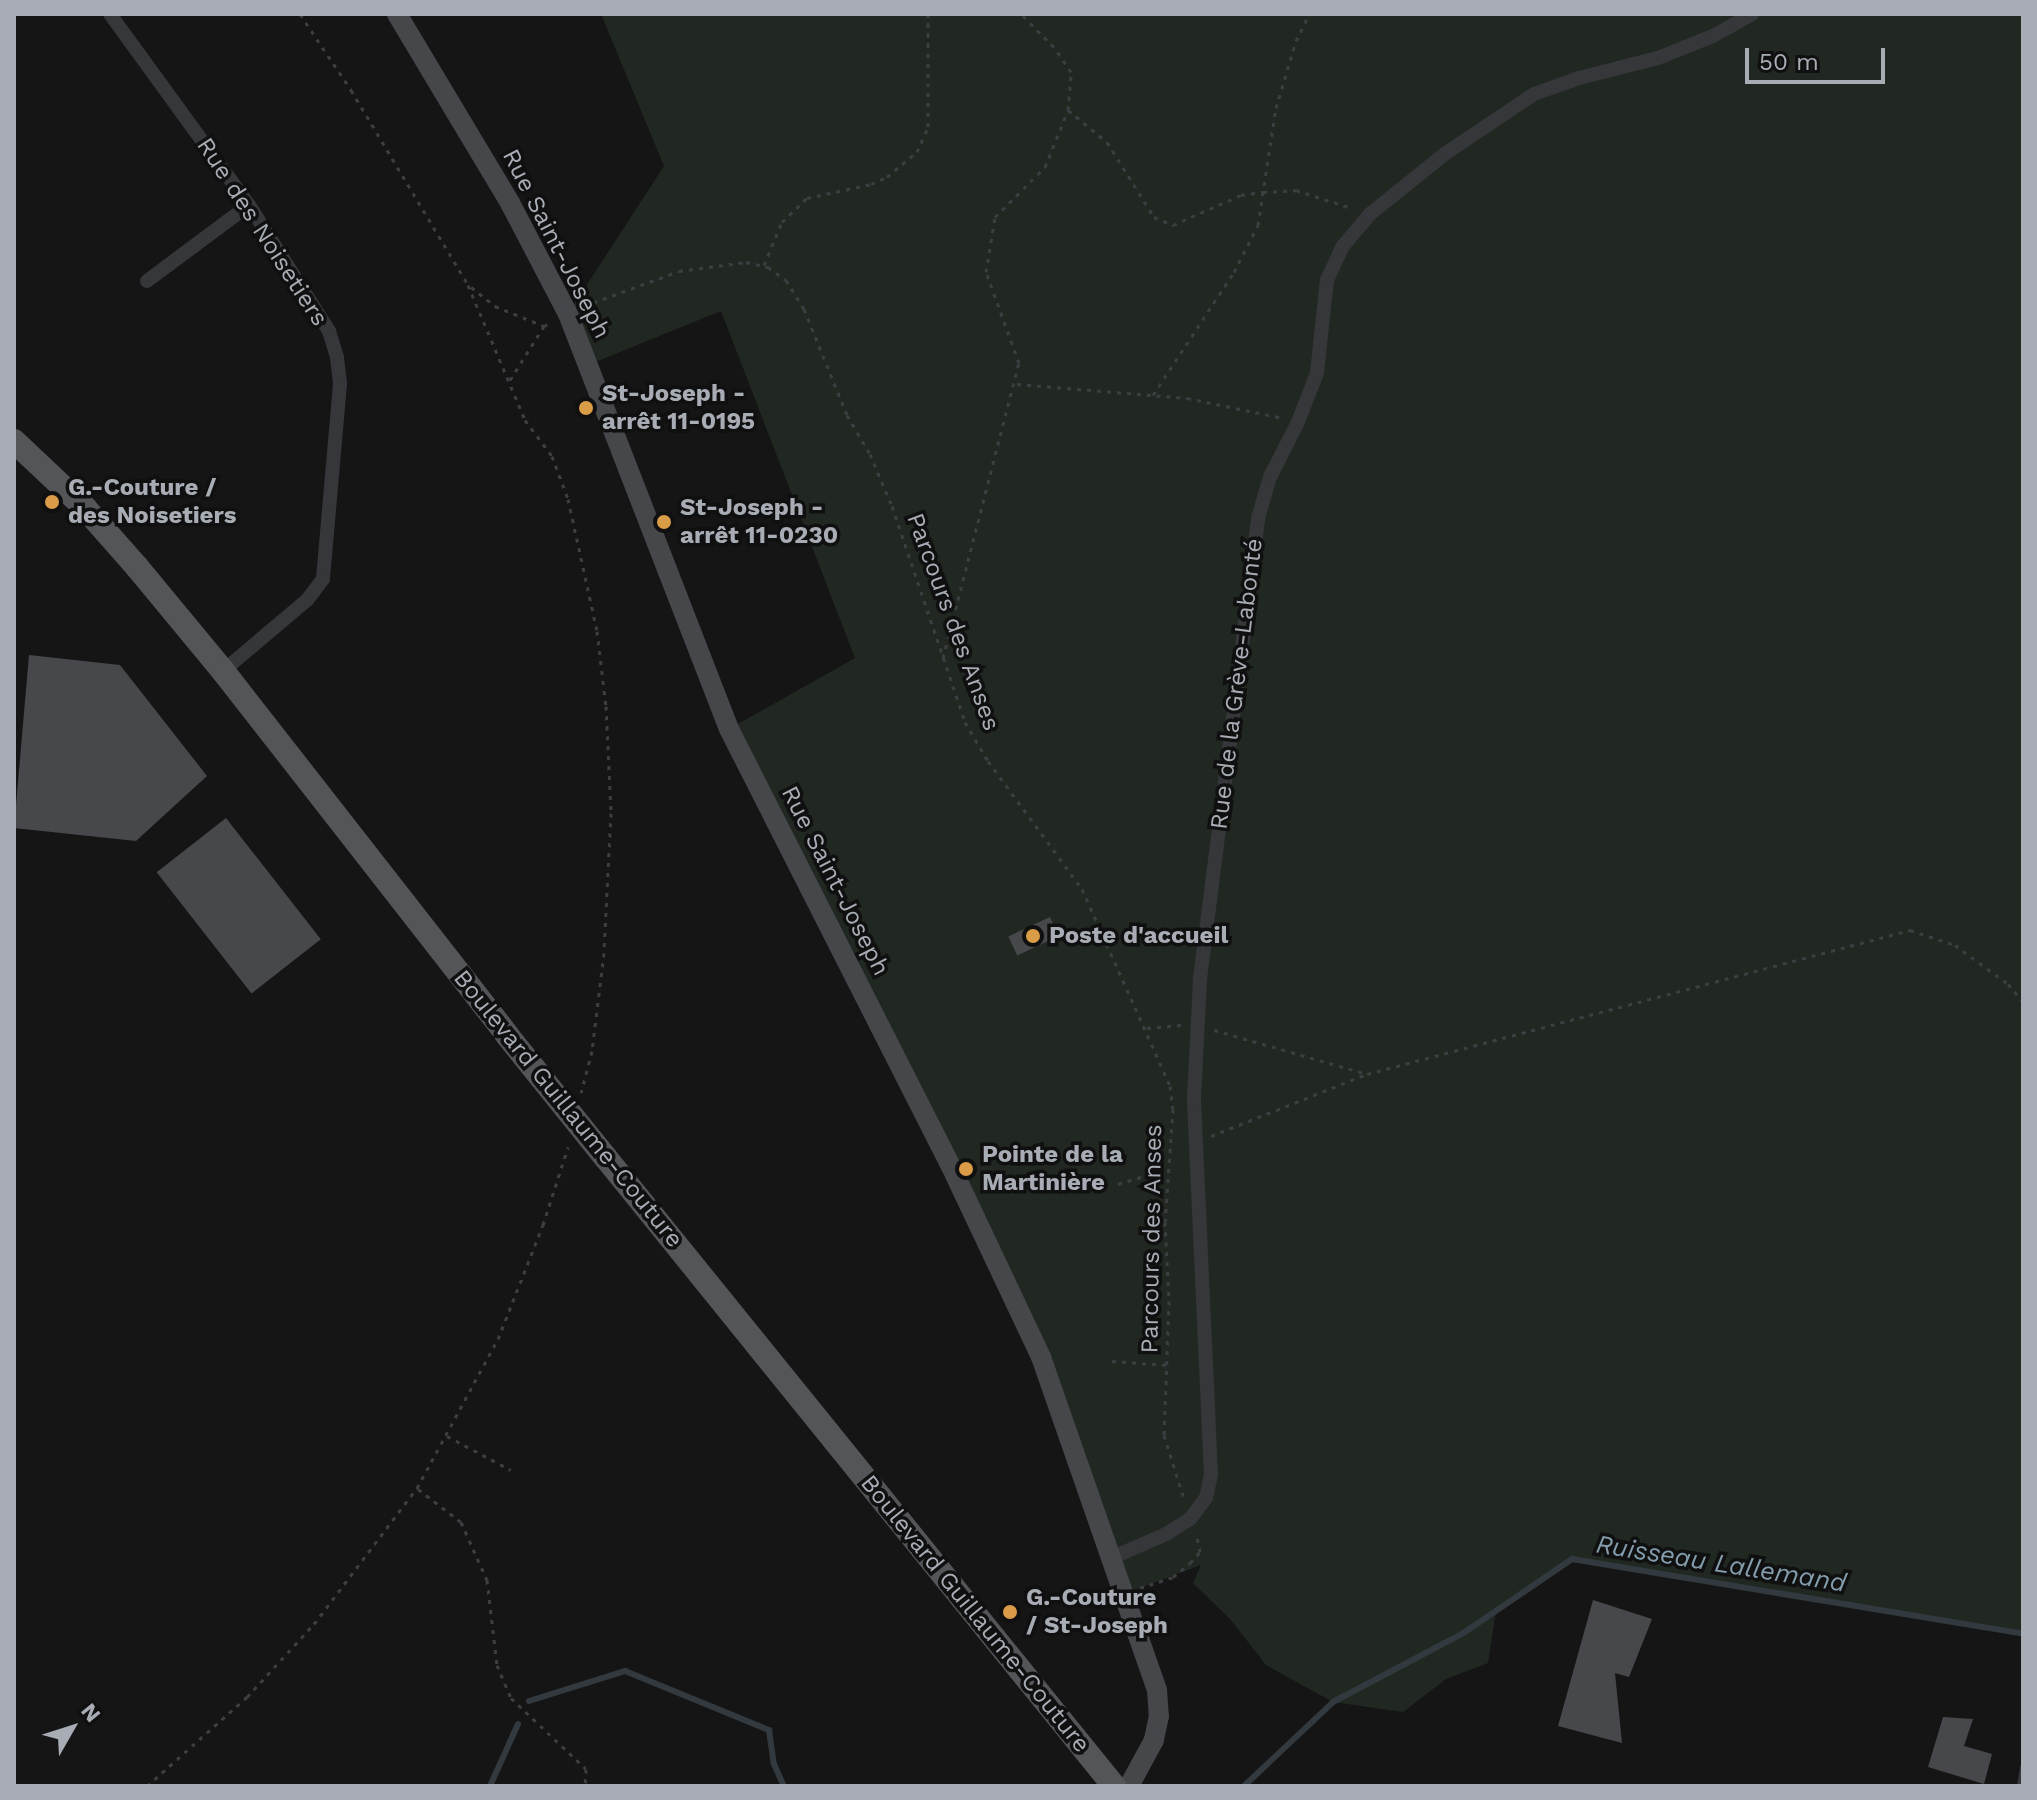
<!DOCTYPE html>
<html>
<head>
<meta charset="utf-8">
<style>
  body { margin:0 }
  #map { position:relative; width:2037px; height:1800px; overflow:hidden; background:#151516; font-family:"Work Sans",sans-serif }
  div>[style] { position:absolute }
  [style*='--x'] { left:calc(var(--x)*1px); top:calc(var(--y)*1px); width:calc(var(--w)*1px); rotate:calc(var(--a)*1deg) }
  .green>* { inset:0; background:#212822 }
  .stream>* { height:6px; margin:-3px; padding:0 3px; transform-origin:3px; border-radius:3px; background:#323a3f }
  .building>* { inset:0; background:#47484b; transform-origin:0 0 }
  .path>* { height:3px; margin-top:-1.5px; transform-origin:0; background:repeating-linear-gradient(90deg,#3c3e42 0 4px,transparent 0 10px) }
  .lane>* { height:7px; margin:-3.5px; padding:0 3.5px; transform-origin:3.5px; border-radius:3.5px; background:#36373b }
  .street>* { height:14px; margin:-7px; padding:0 7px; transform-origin:7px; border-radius:7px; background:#36373b }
  .secondary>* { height:20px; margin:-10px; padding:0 10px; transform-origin:10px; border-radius:10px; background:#45474b }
  .primary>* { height:24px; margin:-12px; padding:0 12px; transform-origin:12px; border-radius:12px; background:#535559 }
  .primary-bridge>* { height:24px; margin:-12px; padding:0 12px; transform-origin:12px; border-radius:12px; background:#535559 }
  .dots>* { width:22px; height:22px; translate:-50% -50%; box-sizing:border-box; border:4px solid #101011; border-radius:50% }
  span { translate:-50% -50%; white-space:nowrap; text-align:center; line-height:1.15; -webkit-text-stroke:7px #101011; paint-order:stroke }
  .street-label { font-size:24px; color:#a8adb5 }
  .poi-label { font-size:24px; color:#a8adb5; font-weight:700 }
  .left { translate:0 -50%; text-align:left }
  .water-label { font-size:26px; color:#839dac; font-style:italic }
  .frame { position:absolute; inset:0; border:16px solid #a8adb5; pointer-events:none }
  .north { position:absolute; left:32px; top:1688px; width:80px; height:80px; -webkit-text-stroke:6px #101011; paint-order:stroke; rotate:51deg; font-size:22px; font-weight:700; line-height:32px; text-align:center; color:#a8adb5 }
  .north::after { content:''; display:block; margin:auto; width:28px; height:36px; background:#a8adb5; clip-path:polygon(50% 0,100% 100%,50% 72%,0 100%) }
  .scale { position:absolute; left:1745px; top:48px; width:140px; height:36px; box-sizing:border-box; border:4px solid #a8adb5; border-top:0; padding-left:10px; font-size:24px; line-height:28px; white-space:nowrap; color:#a8adb5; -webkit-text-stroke:6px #101011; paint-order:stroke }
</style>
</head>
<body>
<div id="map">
  <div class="green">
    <i style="clip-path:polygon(601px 14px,2023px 14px,2023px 1634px,1572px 1559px,1496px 1611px,1488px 1663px,1446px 1679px,1403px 1712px,1333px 1702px,1266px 1665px,1231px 1620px,1193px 1583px,1201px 1565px,1122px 1595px,1041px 1357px,729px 729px,855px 658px,721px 311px,588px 365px,568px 314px,664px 166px)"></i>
  </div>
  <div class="stream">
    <i style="--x:529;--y:1701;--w:101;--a:-17.4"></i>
    <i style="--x:625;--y:1671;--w:156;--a:22.3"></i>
    <i style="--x:769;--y:1730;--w:34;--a:82"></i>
    <i style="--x:774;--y:1764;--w:24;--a:66"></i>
    <i style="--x:490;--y:1786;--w:68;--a:-65.7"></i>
    <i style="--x:1244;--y:1786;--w:122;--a:-43.3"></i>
    <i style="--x:1333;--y:1702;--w:149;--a:-27.9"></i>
    <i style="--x:1465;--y:1632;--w:130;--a:-34.3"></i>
    <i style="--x:1572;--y:1559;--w:457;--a:9.4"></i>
  </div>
  <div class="building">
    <i style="clip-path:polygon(29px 655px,120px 665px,207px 776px,136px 841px,14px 828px)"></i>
    <i style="left:226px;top:818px;width:154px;height:88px;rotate:52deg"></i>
    <i style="left:1050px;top:917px;width:21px;height:46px;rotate:65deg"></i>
    <i style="clip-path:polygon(1593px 1600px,1652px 1619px,1629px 1677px,1615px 1673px,1622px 1743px,1558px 1726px)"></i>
    <i style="clip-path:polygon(1943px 1717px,1973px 1719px,1964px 1746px,1992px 1754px,1984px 1784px,1928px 1767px)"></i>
  </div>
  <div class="path">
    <i style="--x:300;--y:14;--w:92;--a:56.1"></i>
    <i style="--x:351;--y:90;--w:227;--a:59"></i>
    <i style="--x:468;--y:285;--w:147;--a:67.1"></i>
    <i style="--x:525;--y:420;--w:45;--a:53.1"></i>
    <i style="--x:552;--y:456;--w:46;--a:69.6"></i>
    <i style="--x:568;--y:499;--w:135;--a:77.6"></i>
    <i style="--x:597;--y:631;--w:76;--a:83.2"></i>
    <i style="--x:606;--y:706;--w:107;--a:87.3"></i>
    <i style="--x:611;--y:813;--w:140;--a:92.9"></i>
    <i style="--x:604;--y:953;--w:99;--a:97"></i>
    <i style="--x:592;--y:1051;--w:43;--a:104.7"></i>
    <i style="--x:1068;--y:110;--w:50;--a:39.4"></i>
    <i style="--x:1107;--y:142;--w:89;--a:57.9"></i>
    <i style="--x:1154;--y:217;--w:21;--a:23"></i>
    <i style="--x:1173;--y:225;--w:74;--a:-23.8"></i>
    <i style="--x:1241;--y:195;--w:22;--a:-8"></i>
    <i style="--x:1263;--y:192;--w:33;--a:-3"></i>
    <i style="--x:1296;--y:190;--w:58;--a:18.1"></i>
    <i style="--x:764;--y:265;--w:47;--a:-67.3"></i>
    <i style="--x:782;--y:222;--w:35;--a:-44"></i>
    <i style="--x:807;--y:198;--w:66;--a:-12.3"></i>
    <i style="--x:871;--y:184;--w:17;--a:-24"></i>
    <i style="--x:887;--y:177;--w:39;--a:-40"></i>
    <i style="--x:917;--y:152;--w:27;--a:-66"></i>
    <i style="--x:928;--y:127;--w:113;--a:-90"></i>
    <i style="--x:471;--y:287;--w:31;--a:38"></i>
    <i style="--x:495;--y:306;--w:53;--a:22.2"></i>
    <i style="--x:544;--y:326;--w:9;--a:-27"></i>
    <i style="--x:584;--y:306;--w:101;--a:-20.2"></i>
    <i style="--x:679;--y:271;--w:68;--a:-7.7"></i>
    <i style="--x:746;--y:262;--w:23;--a:13"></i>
    <i style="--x:768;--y:267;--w:22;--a:36"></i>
    <i style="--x:786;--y:280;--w:34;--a:58"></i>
    <i style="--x:804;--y:309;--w:114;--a:67.9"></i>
    <i style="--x:847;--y:415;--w:45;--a:59.5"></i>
    <i style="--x:870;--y:454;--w:56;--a:67.1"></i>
    <i style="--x:892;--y:506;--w:228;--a:71.3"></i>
    <i style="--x:965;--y:722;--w:45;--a:59.5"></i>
    <i style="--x:988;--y:761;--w:159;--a:53.7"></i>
    <i style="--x:1082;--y:889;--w:216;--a:65.9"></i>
    <i style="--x:1170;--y:1086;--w:23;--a:83"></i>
    <i style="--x:1173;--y:1109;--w:113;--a:94"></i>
    <i style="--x:1165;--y:1222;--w:79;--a:87.1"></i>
    <i style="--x:1169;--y:1301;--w:134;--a:92.1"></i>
    <i style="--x:1164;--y:1435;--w:67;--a:72.6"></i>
    <i style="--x:510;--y:380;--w:64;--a:-57.8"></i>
    <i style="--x:1017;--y:384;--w:171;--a:4.7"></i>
    <i style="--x:1187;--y:398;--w:98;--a:11.8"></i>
    <i style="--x:1153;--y:395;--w:147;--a:-56.6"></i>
    <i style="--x:1234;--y:272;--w:53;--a:-62.9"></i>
    <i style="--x:1258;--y:225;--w:118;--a:-81.3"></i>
    <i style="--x:1276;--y:108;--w:70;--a:-73.4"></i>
    <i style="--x:1296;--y:41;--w:30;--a:-64"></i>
    <i style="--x:943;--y:658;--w:305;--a:-75.6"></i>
    <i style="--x:1019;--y:363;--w:97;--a:-109.9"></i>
    <i style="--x:986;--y:272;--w:56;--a:-80.7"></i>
    <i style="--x:995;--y:217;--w:71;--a:-45"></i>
    <i style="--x:1045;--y:167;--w:61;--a:-68"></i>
    <i style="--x:1068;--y:110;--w:38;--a:-85"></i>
    <i style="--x:1071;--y:72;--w:30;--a:-124"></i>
    <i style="--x:1054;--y:47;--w:47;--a:-135"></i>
    <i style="--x:1147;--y:1028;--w:36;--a:-5"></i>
    <i style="--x:1214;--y:1030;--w:159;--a:16"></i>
    <i style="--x:1367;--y:1074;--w:562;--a:-14.85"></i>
    <i style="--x:1910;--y:930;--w:47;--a:18.4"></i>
    <i style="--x:1955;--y:945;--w:66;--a:36.3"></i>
    <i style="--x:2008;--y:984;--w:23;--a:50"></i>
    <i style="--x:1211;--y:1136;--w:168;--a:-21.7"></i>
    <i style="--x:1118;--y:1184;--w:34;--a:-17"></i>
    <i style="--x:1150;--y:1174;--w:18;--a:3"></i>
    <i style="--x:1112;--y:1361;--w:55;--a:4.2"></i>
    <i style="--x:447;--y:1436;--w:72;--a:28"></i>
    <i style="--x:418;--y:1489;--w:54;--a:37.5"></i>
    <i style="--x:461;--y:1522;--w:64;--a:65.9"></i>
    <i style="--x:487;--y:1580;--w:86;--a:83.3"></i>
    <i style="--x:497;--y:1665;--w:36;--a:67"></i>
    <i style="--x:511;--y:1698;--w:103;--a:43.4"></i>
    <i style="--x:586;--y:1769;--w:17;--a:93"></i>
    <i style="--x:1140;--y:1588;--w:35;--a:-18"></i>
    <i style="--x:1173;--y:1577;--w:22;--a:-39"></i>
    <i style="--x:1190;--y:1563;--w:15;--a:-48"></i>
    <i style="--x:1200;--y:1552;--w:20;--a:-101"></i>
    <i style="--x:147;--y:1786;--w:134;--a:-41.7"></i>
    <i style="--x:247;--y:1697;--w:99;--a:-47.5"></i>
    <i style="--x:314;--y:1624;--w:171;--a:-52.9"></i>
    <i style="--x:417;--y:1488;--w:170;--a:-61.5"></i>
    <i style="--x:498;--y:1339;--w:123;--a:-68.5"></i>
    <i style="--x:543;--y:1225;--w:82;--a:-72.2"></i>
  </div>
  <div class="lane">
    <i style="--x:2020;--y:1786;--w:19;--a:-81"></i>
  </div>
  <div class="street">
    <i style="--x:110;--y:14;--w:236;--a:54"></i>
    <i style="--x:249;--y:205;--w:149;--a:57.6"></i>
    <i style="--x:329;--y:331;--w:28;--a:73"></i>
    <i style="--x:337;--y:358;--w:26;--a:83"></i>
    <i style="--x:340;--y:384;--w:196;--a:95"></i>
    <i style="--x:323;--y:579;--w:26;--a:127"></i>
    <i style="--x:307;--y:600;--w:110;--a:139.8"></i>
    <i style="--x:147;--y:281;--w:127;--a:-36.7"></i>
    <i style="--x:1109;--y:1559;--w:62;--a:-23.7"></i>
    <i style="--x:1166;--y:1534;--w:28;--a:-32"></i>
    <i style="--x:1190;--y:1519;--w:26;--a:-53"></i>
    <i style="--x:1206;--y:1498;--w:24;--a:-78"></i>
    <i style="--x:1211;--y:1475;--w:377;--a:-92.6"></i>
    <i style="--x:1194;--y:1098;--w:119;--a:-87.1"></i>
    <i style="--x:1200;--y:979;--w:465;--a:-82.8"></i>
    <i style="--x:1258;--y:518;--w:43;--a:-73.7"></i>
    <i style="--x:1270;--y:477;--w:62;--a:-63"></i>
    <i style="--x:1298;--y:422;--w:53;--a:-68.8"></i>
    <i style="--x:1317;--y:373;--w:94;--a:-83.9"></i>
    <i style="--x:1327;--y:280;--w:38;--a:-65"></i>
    <i style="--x:1343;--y:246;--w:42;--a:-49.8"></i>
    <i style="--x:1370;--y:214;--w:97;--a:-38.8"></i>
    <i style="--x:1446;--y:153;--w:106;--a:-33.8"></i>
    <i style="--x:1534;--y:94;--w:48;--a:-19.6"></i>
    <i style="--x:1579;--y:78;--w:81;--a:-14.2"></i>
    <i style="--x:1658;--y:58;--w:59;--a:-21.8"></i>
    <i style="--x:1713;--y:36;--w:45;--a:-29.4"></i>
  </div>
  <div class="secondary">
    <i style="--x:397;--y:14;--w:220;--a:59.1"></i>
    <i style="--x:510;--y:203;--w:125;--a:62.4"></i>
    <i style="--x:568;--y:314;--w:445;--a:68.8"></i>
    <i style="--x:729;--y:729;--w:500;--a:63.1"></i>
    <i style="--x:955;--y:1175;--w:201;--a:64.7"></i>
    <i style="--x:1041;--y:1357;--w:353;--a:70.8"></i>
    <i style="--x:1157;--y:1690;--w:26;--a:86"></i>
    <i style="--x:1159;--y:1716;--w:25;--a:102"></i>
    <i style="--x:1154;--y:1740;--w:52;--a:118.5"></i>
  </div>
  <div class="primary">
    <i style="--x:14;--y:441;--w:98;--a:43.3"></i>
    <i style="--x:85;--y:508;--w:79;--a:48.6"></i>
    <i style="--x:137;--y:567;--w:135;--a:50.4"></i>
    <i style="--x:223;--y:671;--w:462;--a:52"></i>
    <i style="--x:606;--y:1158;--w:808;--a:51.03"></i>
  </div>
  <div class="primary-bridge">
    <i style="--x:507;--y:1035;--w:158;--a:51.2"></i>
  </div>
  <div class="dots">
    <i style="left:586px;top:408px;background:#db9c48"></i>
    <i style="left:52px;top:502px;background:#db9c48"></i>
    <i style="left:664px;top:522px;background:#db9c48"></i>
    <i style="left:1033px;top:936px;background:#db9c48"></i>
    <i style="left:966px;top:1169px;background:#db9c48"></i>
    <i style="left:1010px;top:1612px;background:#db9c48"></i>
  </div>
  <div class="street-label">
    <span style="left:262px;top:232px;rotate:57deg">Rue des Noisetiers</span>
    <span style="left:556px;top:244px;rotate:63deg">Rue Saint-Joseph</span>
    <span style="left:953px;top:622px;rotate:70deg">Parcours des Anses</span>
    <span style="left:1237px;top:684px;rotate:-83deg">Rue de la Grève-Labonté</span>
    <span style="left:835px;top:881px;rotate:63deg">Rue Saint-Joseph</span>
    <span style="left:568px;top:1109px;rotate:51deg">Boulevard Guillaume-Couture</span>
    <span style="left:1152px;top:1239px;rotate:-89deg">Parcours des Anses</span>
    <span style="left:975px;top:1614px;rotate:51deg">Boulevard Guillaume-Couture</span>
  </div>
  <div class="poi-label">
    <span class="left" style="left:602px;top:408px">St-Joseph -<br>arrêt 11-0195</span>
    <span class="left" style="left:68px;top:502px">G.-Couture /<br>des Noisetiers</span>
    <span class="left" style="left:680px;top:522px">St-Joseph -<br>arrêt 11-0230</span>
    <span class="left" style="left:1049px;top:936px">Poste d'accueil</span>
    <span class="left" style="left:982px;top:1169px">Pointe de la<br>Martinière</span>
    <span class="left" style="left:1026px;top:1612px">G.-Couture<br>/ St-Joseph</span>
  </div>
  <div class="water-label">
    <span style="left:1721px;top:1564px;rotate:9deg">Ruisseau Lallemand</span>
  </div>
  <div class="frame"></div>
  <div class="north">N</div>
  <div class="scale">50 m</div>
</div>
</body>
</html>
